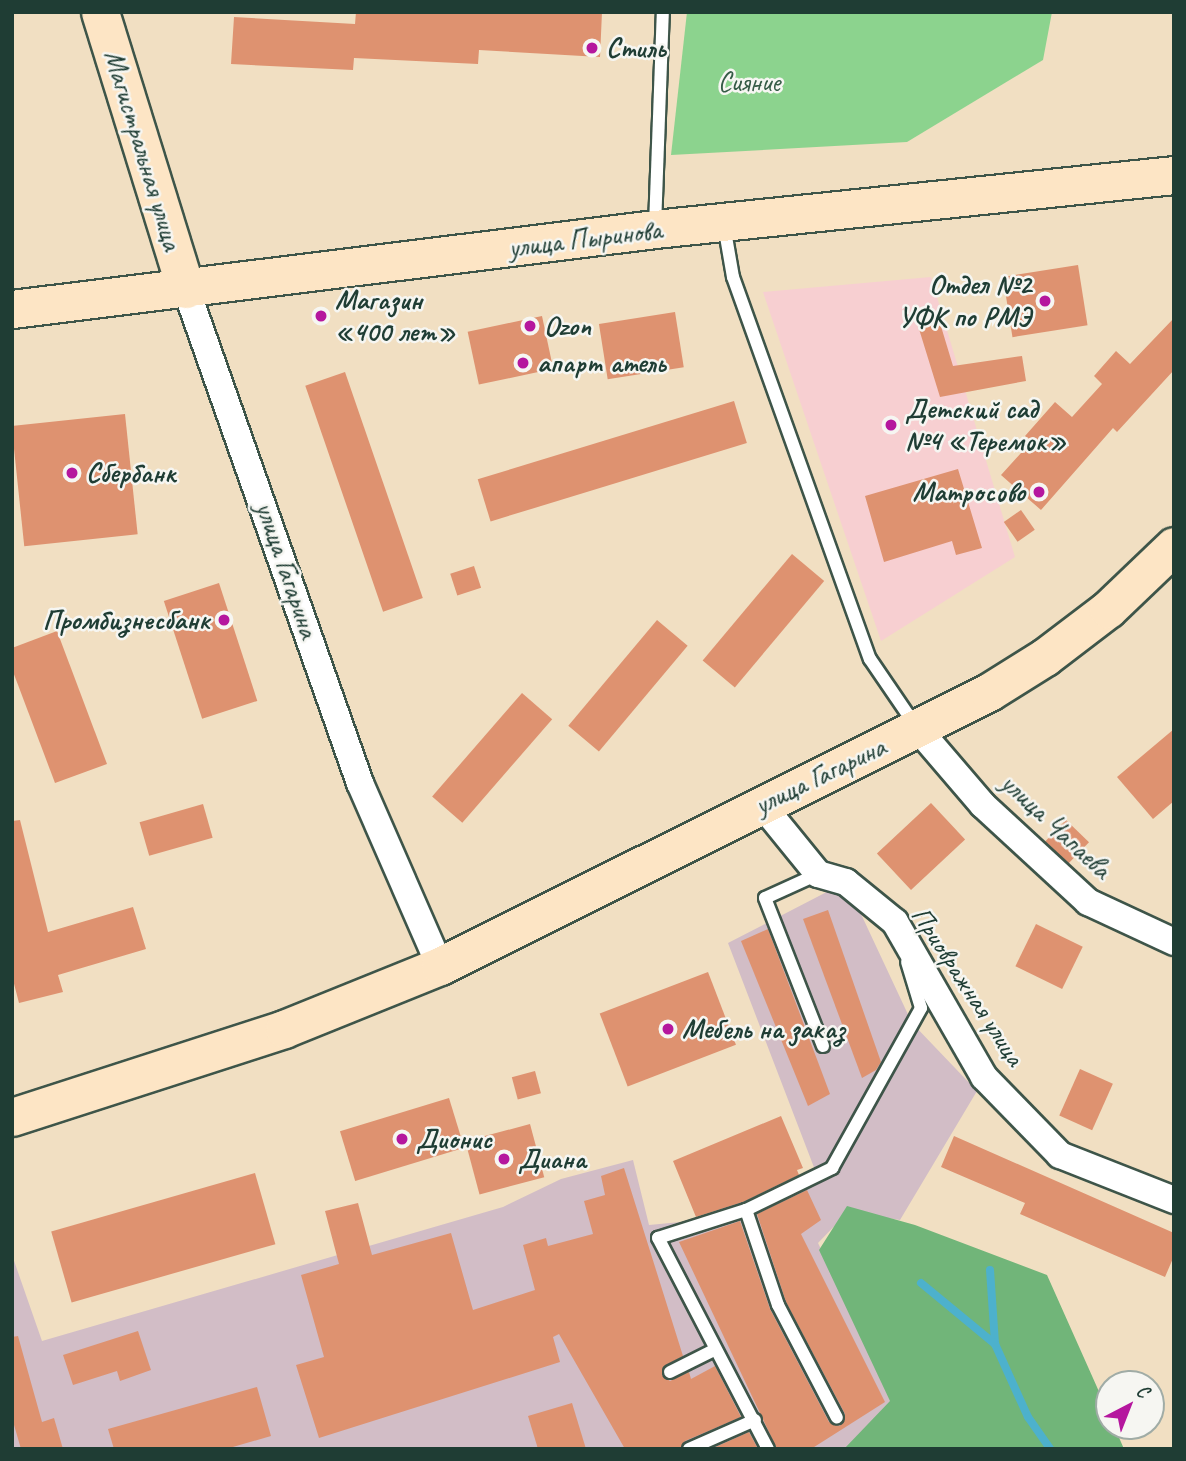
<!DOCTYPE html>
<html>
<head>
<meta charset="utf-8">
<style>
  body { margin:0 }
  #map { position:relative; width:1186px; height:1461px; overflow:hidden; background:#f1dfc2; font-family:Caveat,sans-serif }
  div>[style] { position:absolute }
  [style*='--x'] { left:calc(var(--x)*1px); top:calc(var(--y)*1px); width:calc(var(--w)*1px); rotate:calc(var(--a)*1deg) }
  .built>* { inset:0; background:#f7cfd1 }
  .industrial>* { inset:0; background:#d2bdc6 }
  .green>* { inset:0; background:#8cd38e }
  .forest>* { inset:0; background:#71b579 }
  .stream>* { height:8px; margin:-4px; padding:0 4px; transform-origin:4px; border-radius:4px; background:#4db1cc }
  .building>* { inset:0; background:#de9270; transform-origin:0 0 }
  .roads { filter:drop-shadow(2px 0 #3e5549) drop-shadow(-2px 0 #3e5549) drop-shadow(0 2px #3e5549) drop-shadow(0 -2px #3e5549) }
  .lane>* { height:12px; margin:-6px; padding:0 6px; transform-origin:6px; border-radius:6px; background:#fff }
  .street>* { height:26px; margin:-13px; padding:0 13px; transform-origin:13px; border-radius:13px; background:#fff }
  .secondary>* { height:37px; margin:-18.5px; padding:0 18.5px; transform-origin:18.5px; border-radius:18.5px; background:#fde5c5 }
  .dots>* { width:19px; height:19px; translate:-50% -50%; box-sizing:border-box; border:4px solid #f6f6f2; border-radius:50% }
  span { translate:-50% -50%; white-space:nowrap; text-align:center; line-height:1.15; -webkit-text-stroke:5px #f6f6f2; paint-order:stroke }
  .poi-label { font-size:28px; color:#1f3d34; font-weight:700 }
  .left { translate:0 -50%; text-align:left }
  .right { translate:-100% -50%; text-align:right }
  .park-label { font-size:28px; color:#355b46 }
  .street-label { font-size:28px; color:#1f3d34 }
  .frame { position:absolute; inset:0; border:14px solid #1f3d34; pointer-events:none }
  .north { position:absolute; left:1095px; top:1370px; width:70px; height:70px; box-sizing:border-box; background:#f6f6f2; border:2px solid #a0aca6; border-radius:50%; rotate:42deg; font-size:19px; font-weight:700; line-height:28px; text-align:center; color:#1f3d34 }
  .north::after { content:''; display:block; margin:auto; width:24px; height:32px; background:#b5179e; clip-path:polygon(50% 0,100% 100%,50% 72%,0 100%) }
</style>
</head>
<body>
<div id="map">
  <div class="built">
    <i style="clip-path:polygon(931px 277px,1015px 557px,881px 641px,763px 292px)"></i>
  </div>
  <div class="industrial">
    <i style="clip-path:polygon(846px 882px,912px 1023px,977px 1091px,900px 1220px,848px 1212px,818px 1243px,899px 1408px,858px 1449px,12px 1449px,12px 1255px,42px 1341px,503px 1207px,561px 1179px,633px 1160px,649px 1225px,691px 1221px,815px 1170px,728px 943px)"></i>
  </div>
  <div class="green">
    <i style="clip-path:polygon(687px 12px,1052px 12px,1043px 60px,907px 142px,671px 155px)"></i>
  </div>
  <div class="forest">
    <i style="clip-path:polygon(847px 1206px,915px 1225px,1047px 1275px,1109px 1414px,1109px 1426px,1114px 1426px,1124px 1449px,844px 1449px,890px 1401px,819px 1250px)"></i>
  </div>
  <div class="stream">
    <i style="--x:990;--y:1270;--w:74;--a:86.1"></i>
    <i style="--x:995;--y:1344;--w:80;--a:65.7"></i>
    <i style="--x:1028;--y:1417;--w:39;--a:55"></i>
    <i style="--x:921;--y:1283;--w:96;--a:39.5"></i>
  </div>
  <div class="building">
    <i style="clip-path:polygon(356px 12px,602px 12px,600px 57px,479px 50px,478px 64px,354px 58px,353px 70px,231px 64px,234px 17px,355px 24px)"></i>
    <i style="left:1078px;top:265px;width:61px;height:76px;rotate:81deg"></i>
    <i style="left:675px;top:312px;width:56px;height:77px;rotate:81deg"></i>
    <i style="left:542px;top:316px;width:54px;height:76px;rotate:78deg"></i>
    <i style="clip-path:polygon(1174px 318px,1174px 370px,1117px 432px,1113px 428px,1041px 510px,1001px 475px,1032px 441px,1025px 436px,1055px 402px,1072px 417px,1102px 384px,1094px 376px,1116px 351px,1130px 364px)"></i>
    <i style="clip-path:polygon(940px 323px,953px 366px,1022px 356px,1026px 381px,940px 397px,919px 329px)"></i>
    <i style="left:345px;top:372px;width:239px;height:42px;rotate:71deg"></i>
    <i style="left:734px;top:401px;width:44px;height:268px;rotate:73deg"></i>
    <i style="left:125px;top:414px;width:121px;height:114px;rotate:84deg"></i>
    <i style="clip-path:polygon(958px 469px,982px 548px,956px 555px,952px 541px,884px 562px,865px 496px)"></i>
    <i style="left:1021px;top:510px;width:24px;height:21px;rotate:55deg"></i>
    <i style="left:792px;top:554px;width:42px;height:139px;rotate:40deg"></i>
    <i style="left:474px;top:566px;width:23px;height:25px;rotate:72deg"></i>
    <i style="left:219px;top:583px;width:124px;height:58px;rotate:72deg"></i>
    <i style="left:657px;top:620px;width:40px;height:138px;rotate:40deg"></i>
    <i style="clip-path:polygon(57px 631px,107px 764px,55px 783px,12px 669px,12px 648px)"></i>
    <i style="left:522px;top:693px;width:40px;height:137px;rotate:41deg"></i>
    <i style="clip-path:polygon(1174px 729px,1174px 801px,1153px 819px,1117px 777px)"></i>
    <i style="left:931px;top:803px;width:50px;height:74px;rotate:47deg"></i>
    <i style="left:203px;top:804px;width:35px;height:66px;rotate:74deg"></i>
    <i style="clip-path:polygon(20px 820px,48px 932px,133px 907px,146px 949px,58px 975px,63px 992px,19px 1003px,12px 976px,12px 821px)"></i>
    <i style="left:1066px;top:820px;width:32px;height:30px;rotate:44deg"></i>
    <i style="clip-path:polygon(828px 910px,881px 1062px,876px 1070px,862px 1078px,803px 919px)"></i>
    <i style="left:1036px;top:924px;width:52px;height:47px;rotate:26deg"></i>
    <i style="clip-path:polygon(768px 929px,830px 1094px,808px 1106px,741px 941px)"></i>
    <i style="left:708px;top:972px;width:78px;height:116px;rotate:69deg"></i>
    <i style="left:1080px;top:1069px;width:36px;height:51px;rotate:24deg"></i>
    <i style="left:535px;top:1071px;width:23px;height:24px;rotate:75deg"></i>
    <i style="left:449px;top:1098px;width:52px;height:114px;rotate:73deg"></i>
    <i style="clip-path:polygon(781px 1116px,803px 1168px,797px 1170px,799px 1175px,743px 1202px,696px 1217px,673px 1161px)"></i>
    <i style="left:530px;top:1124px;width:55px;height:67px;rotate:75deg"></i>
    <i style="clip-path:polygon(954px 1136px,1174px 1233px,1174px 1256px,1165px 1277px,1020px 1214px,1025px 1203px,941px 1167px)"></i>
    <i style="clip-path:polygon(624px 1168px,683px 1356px,663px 1367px,662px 1375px,670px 1381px,689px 1372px,691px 1379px,715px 1366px,741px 1417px,685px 1441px,680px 1449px,625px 1449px,559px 1334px,553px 1337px,560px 1362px,319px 1438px,296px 1365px,324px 1357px,301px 1275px,339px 1264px,325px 1211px,358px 1203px,372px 1255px,451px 1233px,473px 1310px,535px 1290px,523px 1245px,546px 1238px,548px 1246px,593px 1234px,584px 1201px,605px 1195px,601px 1176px)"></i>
    <i style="left:255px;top:1173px;width:74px;height:212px;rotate:74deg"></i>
    <i style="clip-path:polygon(807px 1190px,821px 1220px,801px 1234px,885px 1402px,811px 1449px,777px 1449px,679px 1242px,740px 1221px,770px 1309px,829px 1422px,840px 1426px,845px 1414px,786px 1302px,757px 1214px)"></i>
    <i style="clip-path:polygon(138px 1331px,151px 1370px,120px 1381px,117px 1371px,73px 1385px,63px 1355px)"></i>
    <i style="clip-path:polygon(18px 1336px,42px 1422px,54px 1418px,63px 1449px,21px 1449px,12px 1418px,12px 1337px)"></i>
    <i style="clip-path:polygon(257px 1387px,271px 1436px,226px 1449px,114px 1449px,108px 1429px)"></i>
    <i style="clip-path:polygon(572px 1403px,586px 1449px,538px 1449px,528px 1416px)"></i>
    <i style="clip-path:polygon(749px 1432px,758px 1449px,711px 1449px)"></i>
  </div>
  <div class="roads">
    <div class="lane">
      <i style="--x:724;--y:225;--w:53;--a:80.2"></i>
      <i style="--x:733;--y:277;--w:406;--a:70.3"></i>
      <i style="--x:870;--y:659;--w:80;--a:55.7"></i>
      <i style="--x:655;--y:226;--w:214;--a:-87.9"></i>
      <i style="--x:818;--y:874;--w:58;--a:155.6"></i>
      <i style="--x:765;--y:898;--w:159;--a:68.6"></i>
      <i style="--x:746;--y:1210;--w:100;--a:71.4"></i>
      <i style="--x:778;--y:1305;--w:127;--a:62.4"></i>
      <i style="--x:670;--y:1372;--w:49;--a:-26.6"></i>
      <i style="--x:689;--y:1449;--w:72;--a:-23.7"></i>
      <i style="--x:768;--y:1449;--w:238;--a:-117.5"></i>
      <i style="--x:658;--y:1238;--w:92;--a:-17.7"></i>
      <i style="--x:746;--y:1210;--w:96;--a:-26"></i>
      <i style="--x:832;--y:1168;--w:183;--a:-60.9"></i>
      <i style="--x:921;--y:1008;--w:48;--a:-106.9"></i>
    </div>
    <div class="street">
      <i style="--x:186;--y:289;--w:524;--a:70.6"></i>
      <i style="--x:360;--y:783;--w:200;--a:66.4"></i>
      <i style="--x:917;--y:728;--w:101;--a:49.4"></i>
      <i style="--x:983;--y:805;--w:143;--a:42.7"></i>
      <i style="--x:1088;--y:902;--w:95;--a:24.9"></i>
      <i style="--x:762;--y:805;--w:89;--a:50.9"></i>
      <i style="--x:818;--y:874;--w:29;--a:16"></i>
      <i style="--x:846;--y:882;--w:63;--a:39.2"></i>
      <i style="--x:895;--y:922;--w:179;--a:60.1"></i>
      <i style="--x:984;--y:1077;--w:109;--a:45.7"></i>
      <i style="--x:1060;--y:1155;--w:123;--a:21.5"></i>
    </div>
    <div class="secondary">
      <i style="--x:100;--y:12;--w:290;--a:72.8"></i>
      <i style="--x:12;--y:309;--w:648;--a:-7.09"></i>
      <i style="--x:655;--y:229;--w:522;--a:-5.94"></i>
      <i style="--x:12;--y:1117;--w:286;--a:-17.9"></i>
      <i style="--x:284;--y:1029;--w:168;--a:-22"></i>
      <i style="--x:440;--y:966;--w:614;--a:-26.52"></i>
      <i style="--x:989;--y:692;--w:66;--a:-32"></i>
      <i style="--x:1045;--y:657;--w:79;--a:-37.3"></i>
      <i style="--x:1108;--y:609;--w:91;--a:-43.7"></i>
    </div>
  </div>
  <div class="dots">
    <i style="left:592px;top:48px;background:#b5179e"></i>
    <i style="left:1045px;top:301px;background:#b5179e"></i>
    <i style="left:321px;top:316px;background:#b5179e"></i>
    <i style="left:530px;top:326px;background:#b5179e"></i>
    <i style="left:523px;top:363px;background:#b5179e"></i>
    <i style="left:891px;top:425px;background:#b5179e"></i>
    <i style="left:72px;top:473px;background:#b5179e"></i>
    <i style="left:1039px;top:492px;background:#b5179e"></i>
    <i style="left:224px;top:620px;background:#b5179e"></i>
    <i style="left:668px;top:1029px;background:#b5179e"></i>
    <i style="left:402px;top:1139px;background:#b5179e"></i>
    <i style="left:504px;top:1159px;background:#b5179e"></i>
  </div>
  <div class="poi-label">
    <span class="left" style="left:606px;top:48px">Стиль</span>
    <span class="right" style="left:1031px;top:301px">Отдел №2<br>УФК по РМЭ</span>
    <span class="left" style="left:335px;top:316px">Магазин<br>«400 лет»</span>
    <span class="left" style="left:544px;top:326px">Ozon</span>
    <span class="left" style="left:537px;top:363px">апарт атель</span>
    <span class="left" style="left:905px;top:425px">Детский сад<br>№4 «Теремок»</span>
    <span class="left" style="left:86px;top:473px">Сбербанк</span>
    <span class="right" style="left:1025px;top:492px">Матросово</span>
    <span class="right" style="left:210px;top:620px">Промбизнесбанк</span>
    <span class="left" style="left:682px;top:1029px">Мебель на заказ</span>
    <span class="left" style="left:416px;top:1139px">Дионис</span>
    <span class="left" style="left:518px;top:1159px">Диана</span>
  </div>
  <div class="park-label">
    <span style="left:749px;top:82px">Сияние</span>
  </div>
  <div class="street-label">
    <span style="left:143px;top:150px;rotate:73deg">Магистральная улица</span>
    <span style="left:585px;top:239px;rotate:-7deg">улица Пыринова</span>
    <span style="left:287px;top:570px;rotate:71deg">улица Гагарина</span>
    <span style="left:820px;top:776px;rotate:-26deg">улица Гагарина</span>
    <span style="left:1056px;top:826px;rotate:43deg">улица Чапаева</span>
    <span style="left:968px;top:986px;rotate:57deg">Приовражная улица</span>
  </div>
  <div class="frame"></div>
  <div class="north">С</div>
</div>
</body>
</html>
